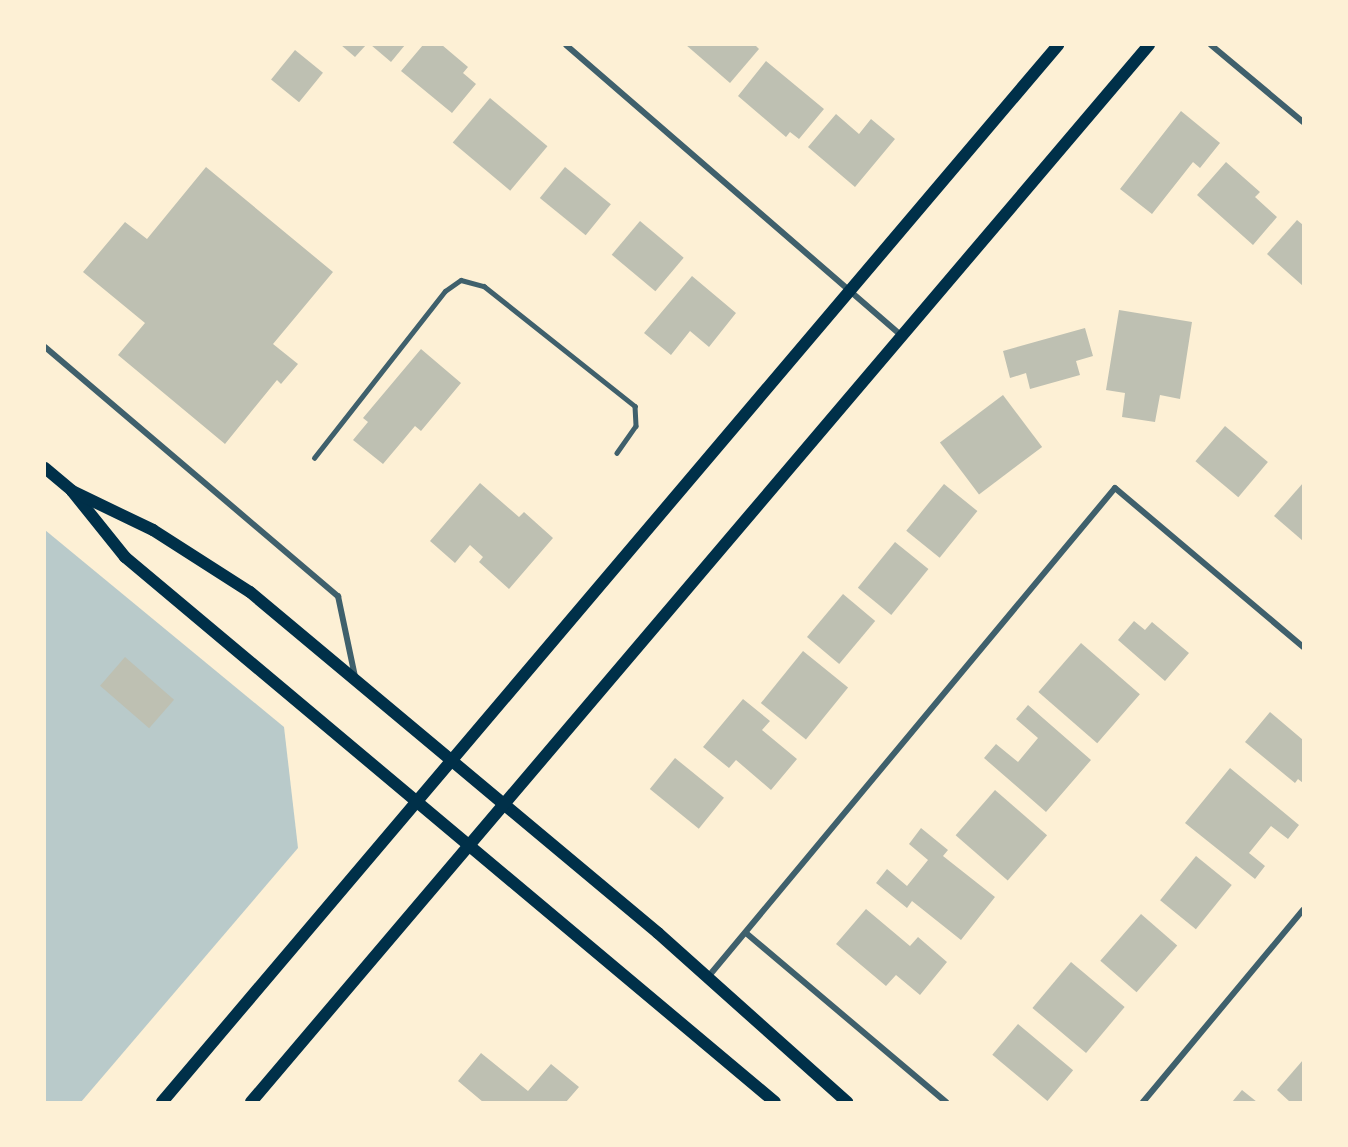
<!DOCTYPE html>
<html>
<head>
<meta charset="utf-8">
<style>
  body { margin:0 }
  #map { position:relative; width:1348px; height:1147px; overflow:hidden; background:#fdf0d5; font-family:Cabin,sans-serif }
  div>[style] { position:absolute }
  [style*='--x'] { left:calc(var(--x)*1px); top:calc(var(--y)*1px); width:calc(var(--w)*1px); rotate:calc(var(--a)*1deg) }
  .green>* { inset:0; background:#b9caca }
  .building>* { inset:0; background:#bec0b2; transform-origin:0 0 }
  .service>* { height:4.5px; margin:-2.25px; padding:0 2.25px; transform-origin:2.25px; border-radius:2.25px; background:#3f606c }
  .minor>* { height:6px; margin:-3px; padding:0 3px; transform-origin:3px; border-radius:3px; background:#3f606c }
  .secondary>* { height:12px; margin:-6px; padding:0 6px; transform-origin:6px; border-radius:6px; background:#003049 }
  span { translate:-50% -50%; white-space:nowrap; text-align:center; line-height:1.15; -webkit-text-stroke:4.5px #fdf0d5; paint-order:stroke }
  .frame { position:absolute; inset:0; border:46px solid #fdf0d5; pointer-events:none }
</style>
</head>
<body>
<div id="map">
  <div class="green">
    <i style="clip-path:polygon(45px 530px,284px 727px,298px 848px,81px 1102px,45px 1102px)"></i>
  </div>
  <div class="building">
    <i style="clip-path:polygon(341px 45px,366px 45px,355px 57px)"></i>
    <i style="clip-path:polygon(371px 45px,405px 45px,391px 62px)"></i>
    <i style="clip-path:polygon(423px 45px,442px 45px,468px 67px,463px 73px,476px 84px,452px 113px,401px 71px)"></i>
    <i style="clip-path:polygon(686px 45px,755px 45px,759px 49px,730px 83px)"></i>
    <i style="left:295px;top:50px;width:36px;height:38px;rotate:39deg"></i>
    <i style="clip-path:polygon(766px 61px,824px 109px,799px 139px,790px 132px,786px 137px,738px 96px)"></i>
    <i style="left:490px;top:98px;width:75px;height:58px;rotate:40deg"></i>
    <i style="clip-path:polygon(1181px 111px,1220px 143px,1200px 168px,1193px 162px,1152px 214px,1120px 189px)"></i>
    <i style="clip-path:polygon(836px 114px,859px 134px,871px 119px,895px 139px,855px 187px,808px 147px)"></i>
    <i style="clip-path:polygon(1226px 162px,1260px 192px,1255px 197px,1277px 217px,1253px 245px,1197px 195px)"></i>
    <i style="clip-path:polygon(206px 167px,333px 272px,273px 344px,298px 364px,281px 384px,277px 380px,225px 444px,118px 355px,145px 323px,83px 272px,125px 222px,147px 239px)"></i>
    <i style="left:565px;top:167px;width:59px;height:40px;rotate:39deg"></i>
    <i style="clip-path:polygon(1297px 220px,1303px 225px,1303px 286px,1267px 254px)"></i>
    <i style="left:640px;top:221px;width:57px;height:44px;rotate:40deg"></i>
    <i style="clip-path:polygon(692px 276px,736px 313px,709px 347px,690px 331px,671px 355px,644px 333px)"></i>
    <i style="clip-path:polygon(1119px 310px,1192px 322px,1180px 399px,1160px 395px,1155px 422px,1122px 417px,1125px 393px,1106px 390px)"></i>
    <i style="clip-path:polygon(1085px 328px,1093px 356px,1076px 361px,1080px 375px,1030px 389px,1026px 373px,1010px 378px,1003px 351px)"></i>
    <i style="clip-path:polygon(421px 349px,461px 383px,421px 431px,415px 426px,383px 464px,353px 440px,368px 422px,363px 418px)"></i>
    <i style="left:1003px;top:395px;width:65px;height:79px;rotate:53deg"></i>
    <i style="left:1225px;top:426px;width:56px;height:46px;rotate:40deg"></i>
    <i style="clip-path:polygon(480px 483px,519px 517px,524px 512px,553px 538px,509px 589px,479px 562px,483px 557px,470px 545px,455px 563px,430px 541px)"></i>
    <i style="clip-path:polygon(1303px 483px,1303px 541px,1274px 516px)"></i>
    <i style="left:944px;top:484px;width:43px;height:60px;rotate:39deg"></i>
    <i style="left:895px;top:542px;width:43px;height:59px;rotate:39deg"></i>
    <i style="left:843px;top:594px;width:42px;height:56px;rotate:40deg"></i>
    <i style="clip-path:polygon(1134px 621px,1145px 630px,1152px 622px,1189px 653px,1165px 681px,1118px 640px)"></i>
    <i style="left:1081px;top:643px;width:78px;height:65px;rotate:41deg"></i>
    <i style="left:803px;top:651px;width:58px;height:67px;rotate:39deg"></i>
    <i style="left:125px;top:657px;width:65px;height:38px;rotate:41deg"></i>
    <i style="clip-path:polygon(743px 699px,770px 721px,762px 730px,797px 759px,771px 790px,736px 760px,729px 768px,703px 747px)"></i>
    <i style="clip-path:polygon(1028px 705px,1091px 760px,1046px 812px,984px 758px,996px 744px,1018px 762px,1038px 738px,1016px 719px)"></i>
    <i style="clip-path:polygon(1270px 712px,1303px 740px,1303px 783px,1298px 779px,1295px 783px,1245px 742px)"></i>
    <i style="left:675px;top:758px;width:63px;height:40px;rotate:39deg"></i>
    <i style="clip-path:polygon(1230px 768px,1299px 825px,1288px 839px,1271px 826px,1249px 853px,1265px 866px,1255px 879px,1185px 823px)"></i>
    <i style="left:995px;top:790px;width:69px;height:60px;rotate:41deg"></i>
    <i style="clip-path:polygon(921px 828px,948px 850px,943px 856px,995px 897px,961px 940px,912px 901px,907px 908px,876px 883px,887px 869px,907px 886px,928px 860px,909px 844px)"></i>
    <i style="left:1196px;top:856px;width:46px;height:57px;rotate:39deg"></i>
    <i style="clip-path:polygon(866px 909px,910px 946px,918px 937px,947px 962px,920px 995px,896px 975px,886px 986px,836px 944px)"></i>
    <i style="left:1141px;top:914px;width:48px;height:62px;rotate:41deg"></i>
    <i style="left:1071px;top:962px;width:70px;height:60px;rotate:40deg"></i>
    <i style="left:1018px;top:1024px;width:72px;height:40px;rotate:40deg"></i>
    <i style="clip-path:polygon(481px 1053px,528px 1091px,551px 1064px,579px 1087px,566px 1102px,483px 1102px,458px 1081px)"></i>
    <i style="clip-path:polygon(1303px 1060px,1303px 1102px,1290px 1102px,1277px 1090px)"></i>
    <i style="clip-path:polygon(1242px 1090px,1257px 1102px,1232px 1102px)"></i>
  </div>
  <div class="service">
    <i style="--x:314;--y:458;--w:212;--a:-51.9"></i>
    <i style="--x:445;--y:291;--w:19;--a:-35"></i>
    <i style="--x:461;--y:280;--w:24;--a:15"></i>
    <i style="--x:484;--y:286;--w:193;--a:38.5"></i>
    <i style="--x:635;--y:406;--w:20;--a:87"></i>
    <i style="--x:636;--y:426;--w:33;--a:125"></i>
  </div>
  <div class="minor">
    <i style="--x:566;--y:45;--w:444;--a:40.9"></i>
    <i style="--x:1211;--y:45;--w:120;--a:39.9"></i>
    <i style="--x:45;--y:347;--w:385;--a:40.4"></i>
    <i style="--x:338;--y:596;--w:83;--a:78.1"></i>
    <i style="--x:746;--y:933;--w:262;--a:40.2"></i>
    <i style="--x:708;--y:977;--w:636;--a:-50.23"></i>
    <i style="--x:1115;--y:488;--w:246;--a:40.2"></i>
    <i style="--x:1143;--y:1102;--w:250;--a:-50.2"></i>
  </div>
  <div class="secondary">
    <i style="--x:45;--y:468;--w:35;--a:40"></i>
    <i style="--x:72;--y:491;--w:85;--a:51.2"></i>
    <i style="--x:125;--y:557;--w:848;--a:39.98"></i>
    <i style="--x:72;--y:491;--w:90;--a:25.7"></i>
    <i style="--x:153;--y:530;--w:115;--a:32.6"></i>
    <i style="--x:250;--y:592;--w:532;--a:39.89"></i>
    <i style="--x:658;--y:933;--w:254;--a:41.8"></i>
    <i style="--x:162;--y:1102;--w:1386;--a:-49.71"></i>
    <i style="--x:251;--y:1102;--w:1387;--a:-49.65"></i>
  </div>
  <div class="frame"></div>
</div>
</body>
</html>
